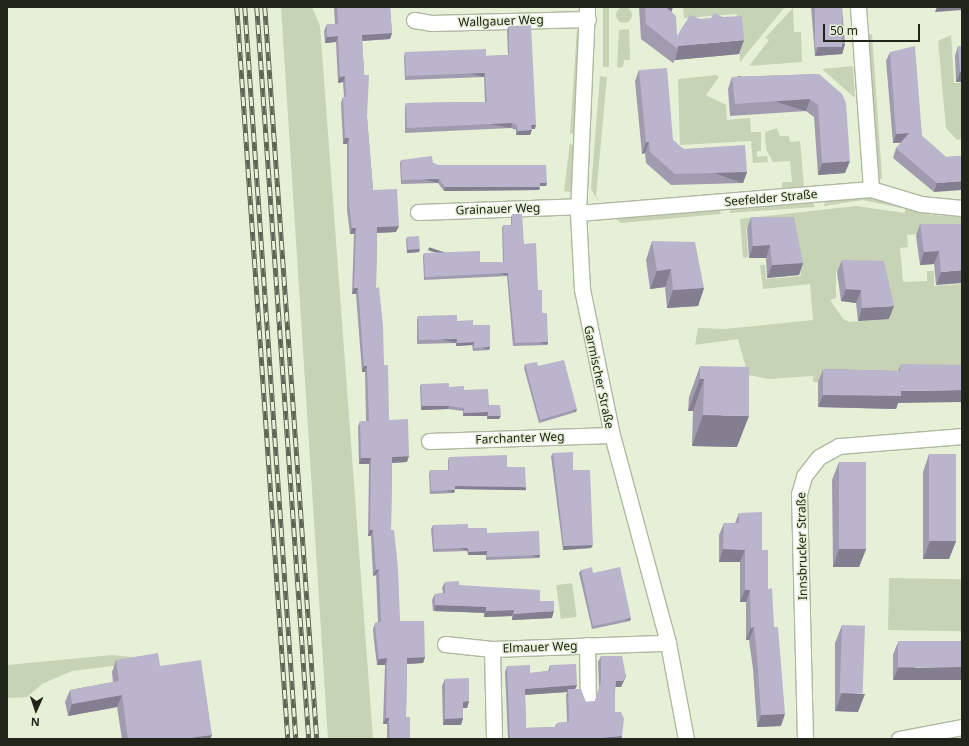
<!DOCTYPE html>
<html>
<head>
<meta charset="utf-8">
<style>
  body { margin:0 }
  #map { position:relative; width:969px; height:746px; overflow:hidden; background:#e5f0d7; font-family:"Noto Sans",sans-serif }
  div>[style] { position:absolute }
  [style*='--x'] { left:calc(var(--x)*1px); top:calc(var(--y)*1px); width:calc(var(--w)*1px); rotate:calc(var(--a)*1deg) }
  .green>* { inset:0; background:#c6d3b5; transform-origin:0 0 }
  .round { border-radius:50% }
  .roads { filter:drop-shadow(1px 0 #afb9a1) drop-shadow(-1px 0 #afb9a1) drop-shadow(0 1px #afb9a1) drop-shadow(0 -1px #afb9a1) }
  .minor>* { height:15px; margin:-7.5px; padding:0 7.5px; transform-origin:7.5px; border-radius:7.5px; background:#fff }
  .rail>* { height:4.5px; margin-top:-2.25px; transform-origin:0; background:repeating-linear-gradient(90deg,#e5f0d7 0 9px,#5e6455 0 18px); box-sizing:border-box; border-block:1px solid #5e6455 }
  .wall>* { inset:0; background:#a19bb0 }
  .shaded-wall>* { inset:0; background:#837e90; transform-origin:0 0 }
  .building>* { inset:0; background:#bbb4cd; transform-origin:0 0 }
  span { translate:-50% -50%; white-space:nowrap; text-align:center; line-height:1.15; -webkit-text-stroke:3px #e5f0d7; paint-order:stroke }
  .street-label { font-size:12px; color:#20241a }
  .frame { position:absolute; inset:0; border:8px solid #20241a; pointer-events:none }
  .north { position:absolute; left:16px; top:690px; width:40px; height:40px; -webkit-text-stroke:3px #e5f0d7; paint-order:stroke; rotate:183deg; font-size:11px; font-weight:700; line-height:16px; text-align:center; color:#20241a }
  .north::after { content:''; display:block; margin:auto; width:14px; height:18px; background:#20241a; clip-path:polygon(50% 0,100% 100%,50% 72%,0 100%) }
  .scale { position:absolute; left:823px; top:24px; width:97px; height:18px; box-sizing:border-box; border:2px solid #20241a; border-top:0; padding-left:5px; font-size:12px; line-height:14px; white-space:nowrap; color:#20241a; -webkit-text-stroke:3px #e5f0d7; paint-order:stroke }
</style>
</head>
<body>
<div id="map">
  <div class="green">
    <i style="clip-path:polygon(281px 7px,312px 7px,320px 26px,373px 739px,328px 739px)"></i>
    <i style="left:603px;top:7px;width:6px;height:60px"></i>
    <i style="clip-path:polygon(683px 7px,784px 7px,784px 8px,740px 62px,737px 14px,684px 18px)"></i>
    <i class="round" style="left:616px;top:7px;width:16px;height:16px"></i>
    <i style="clip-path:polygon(793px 8px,794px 32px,801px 32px,802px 62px,749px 66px,769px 40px,765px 38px)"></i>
    <i style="clip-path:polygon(577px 29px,583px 37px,577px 132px,570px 134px)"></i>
    <i style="clip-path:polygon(629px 29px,630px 60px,624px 60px,623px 67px,617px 68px,619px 30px)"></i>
    <i style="left:872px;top:34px;width:145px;height:5px;rotate:86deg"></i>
    <i style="clip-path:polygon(951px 35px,954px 83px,962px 83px,962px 139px,957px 140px,946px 128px,938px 41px)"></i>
    <i style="clip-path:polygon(853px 66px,855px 98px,822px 69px)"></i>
    <i style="clip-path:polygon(716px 75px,719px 77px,706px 95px,726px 105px,727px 120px,750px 118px,751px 132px,761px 132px,761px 151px,757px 151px,757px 157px,767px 156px,768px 162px,753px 163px,751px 141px,680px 145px,678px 79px)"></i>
    <i style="clip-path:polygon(600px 76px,607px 77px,596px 196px,600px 204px,591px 189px)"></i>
    <i style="clip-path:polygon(777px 128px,780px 136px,789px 136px,790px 142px,800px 141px,804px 187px,782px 188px,782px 182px,792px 182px,790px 161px,773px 162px,766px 149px,765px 132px)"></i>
    <i style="clip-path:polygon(570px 143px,575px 147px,571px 192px,564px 191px)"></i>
    <i style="clip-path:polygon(862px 196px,899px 204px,901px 208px,863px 200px,824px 206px,825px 202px)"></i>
    <i style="clip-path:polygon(813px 203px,815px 207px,729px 213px,732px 209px)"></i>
    <i style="clip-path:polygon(evenodd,905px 205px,931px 215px,962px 217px,962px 243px,929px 233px,907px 235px,908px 247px,900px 248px,903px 282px,927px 281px,927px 271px,934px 271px,934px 286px,962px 284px,962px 376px,894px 383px,813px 382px,813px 376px,769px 379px,748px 375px,738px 339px,695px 345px,698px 328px,726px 329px,813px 320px,810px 284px,763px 289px,760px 265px,765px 265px,766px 279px,801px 276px,800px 262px,760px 227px,746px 228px,748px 257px,743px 258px,740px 219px,856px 206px,905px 213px,905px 205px,851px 270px,889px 305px,890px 319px,849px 322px,843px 319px,830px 300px,836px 298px,836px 271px,851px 270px)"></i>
    <i style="clip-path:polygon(719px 209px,721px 214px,621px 223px,616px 219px)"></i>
    <i style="left:889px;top:578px;width:73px;height:52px;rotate:1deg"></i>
    <i style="left:572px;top:583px;width:34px;height:16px;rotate:82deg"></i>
    <i style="clip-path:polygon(112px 655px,162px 660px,72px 671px,42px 684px,27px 697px,7px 698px,7px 665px)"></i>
  </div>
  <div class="roads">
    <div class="minor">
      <i style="--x:587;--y:7;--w:206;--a:92.5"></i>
      <i style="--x:578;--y:213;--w:76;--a:87"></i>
      <i style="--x:582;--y:289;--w:149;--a:78.4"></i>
      <i style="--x:612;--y:435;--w:215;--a:74.9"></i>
      <i style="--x:668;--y:643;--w:98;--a:79.4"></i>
      <i style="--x:858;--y:7;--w:182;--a:85.9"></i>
      <i style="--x:414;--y:20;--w:17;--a:10"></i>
      <i style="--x:431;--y:23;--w:157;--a:-1.5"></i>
      <i style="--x:418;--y:212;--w:160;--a:-2.1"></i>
      <i style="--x:578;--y:213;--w:294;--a:-4.7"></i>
      <i style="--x:871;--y:189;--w:52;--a:16.7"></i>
      <i style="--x:921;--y:204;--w:41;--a:5.6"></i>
      <i style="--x:429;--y:441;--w:183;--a:-1.9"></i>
      <i style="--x:445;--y:644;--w:47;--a:6.1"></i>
      <i style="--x:492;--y:649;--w:176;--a:-2"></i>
      <i style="--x:587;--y:645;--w:55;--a:89"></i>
      <i style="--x:492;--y:649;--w:90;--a:88.7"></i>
      <i style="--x:805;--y:739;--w:245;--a:-91.4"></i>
      <i style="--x:799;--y:494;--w:19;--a:-74"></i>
      <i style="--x:804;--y:476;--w:24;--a:-52"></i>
      <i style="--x:819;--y:457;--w:23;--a:-29"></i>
      <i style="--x:839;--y:446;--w:123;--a:-4.6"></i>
      <i style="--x:899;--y:739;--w:64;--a:-10.8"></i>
    </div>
  </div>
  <div class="rail">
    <i style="--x:237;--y:7;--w:734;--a:86.01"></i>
    <i style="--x:245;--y:7;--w:734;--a:86.01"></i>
    <i style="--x:257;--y:7;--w:734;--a:85.94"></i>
    <i style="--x:265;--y:7;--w:734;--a:85.94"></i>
  </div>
  <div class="wall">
    <i style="clip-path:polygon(334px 7px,390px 7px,392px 33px,390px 39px,362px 41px,367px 117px,373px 190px,396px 232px,377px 233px,376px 288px,384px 365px,389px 420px,407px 462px,392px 463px,391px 530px,400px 621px,425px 657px,423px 663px,407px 664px,406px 717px,410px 739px,387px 739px,387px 724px,383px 724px,385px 665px,377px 665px,374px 641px,373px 629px,375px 623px,378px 622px,376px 575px,373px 576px,371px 536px,368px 536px,369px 464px,359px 464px,358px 427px,360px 421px,366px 421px,365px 372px,362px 372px,356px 294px,352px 294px,354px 234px,350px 234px,347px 210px,347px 144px,343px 144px,341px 103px,343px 97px,344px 97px,343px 82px,338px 83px,336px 42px,325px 43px,324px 31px,327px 24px,335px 24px)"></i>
    <i style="clip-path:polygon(639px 7px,673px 7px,671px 12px,677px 36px,739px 54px,675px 60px,673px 63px,641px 39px)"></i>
    <i style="clip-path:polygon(811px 7px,842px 7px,845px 44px,842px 54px,815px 56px)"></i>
    <i style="clip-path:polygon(509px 26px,535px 129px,532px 129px,530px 135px,516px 135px,516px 130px,511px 128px,405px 133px,405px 107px,406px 103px,485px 102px,484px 77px,405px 80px,404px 57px,405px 52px,486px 56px,508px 55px,507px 30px)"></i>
    <i style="clip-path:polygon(958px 46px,962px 82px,956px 82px,955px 56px)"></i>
    <i style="clip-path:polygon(890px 52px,922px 136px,946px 157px,962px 156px,934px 192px,893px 158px,896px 148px,901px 143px,893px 143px,886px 61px)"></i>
    <i style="clip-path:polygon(639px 70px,673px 140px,683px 149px,747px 172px,743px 183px,671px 185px,646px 163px,645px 153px,642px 154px,635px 81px)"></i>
    <i style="clip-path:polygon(819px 74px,845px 173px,818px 175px,814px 117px,806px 111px,730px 116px,728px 89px,732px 77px)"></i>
    <i style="clip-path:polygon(401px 160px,433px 163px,438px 165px,546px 186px,540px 186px,539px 190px,444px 191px,438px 183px,401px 184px,400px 163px)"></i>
    <i style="clip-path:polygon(512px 214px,524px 244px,538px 290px,548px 342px,547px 345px,513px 346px,507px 276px,424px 280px,423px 256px,424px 253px,480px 262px,503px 262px,502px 228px,503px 225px,511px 225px,511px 218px)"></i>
    <i style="clip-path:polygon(751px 217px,803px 263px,799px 275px,767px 278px,766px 258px,749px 258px,747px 229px)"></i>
    <i style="clip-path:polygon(920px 224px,962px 224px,936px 285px,934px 264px,920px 265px,916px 236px)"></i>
    <i style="clip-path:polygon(407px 237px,419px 252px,407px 253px,406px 240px)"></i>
    <i style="clip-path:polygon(652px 241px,704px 288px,698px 306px,667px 308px,665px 287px,650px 289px,646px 260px)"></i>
    <i style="clip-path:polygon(842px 260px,889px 319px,858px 321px,856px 303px,841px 301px,837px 272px)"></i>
    <i style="clip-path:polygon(418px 316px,457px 321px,473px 325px,490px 347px,489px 350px,473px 351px,472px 345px,456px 346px,456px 343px,417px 344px,417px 319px)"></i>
    <i style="clip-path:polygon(525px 364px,538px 366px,576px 412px,539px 423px,524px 368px)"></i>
    <i style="clip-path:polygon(901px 364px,898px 403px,896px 409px,818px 407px,818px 382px,823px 369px,898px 371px)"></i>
    <i style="clip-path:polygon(700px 366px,737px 447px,692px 446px,693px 411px,688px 411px,689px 397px)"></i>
    <i style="clip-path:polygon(421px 384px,449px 387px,464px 390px,489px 405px,499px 419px,487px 419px,487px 416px,463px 416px,463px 411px,448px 409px,421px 410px,420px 387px)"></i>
    <i style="clip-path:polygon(553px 453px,573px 470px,591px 548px,563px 550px,551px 456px)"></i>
    <i style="clip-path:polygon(929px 454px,956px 541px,949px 559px,923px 559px,923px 472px)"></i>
    <i style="clip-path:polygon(449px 457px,507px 467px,524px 490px,455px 489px,454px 493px,430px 494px,429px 474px,430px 470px,448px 470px,448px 460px)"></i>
    <i style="clip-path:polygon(839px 462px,866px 549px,859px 567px,833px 567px,832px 480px)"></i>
    <i style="clip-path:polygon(739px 513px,762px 550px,774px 627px,781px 726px,757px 727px,753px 669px,749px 640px,746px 640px,746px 602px,740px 602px,740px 562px,719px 562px,719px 535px,724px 523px,735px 523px)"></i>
    <i style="clip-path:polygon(433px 525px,468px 528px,487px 533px,540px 555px,539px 558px,486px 560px,486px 555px,468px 555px,467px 551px,433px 552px,431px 529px)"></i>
    <i style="clip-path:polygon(581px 570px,593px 573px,630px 621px,592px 629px,579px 573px)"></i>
    <i style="clip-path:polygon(445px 582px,540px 601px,552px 618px,512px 620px,512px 616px,484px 617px,484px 613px,433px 611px,432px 600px,435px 594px,443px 593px,442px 588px)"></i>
    <i style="clip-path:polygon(842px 625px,858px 712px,835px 711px,835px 643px)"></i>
    <i style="clip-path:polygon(962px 641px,893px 680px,893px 655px,898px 642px)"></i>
    <i style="clip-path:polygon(evenodd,601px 656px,626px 676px,621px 687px,615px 687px,615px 712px,622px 736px,621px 739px,508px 739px,505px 672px,507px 666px,530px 673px,548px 671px,550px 665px,577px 685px,575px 689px,586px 702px,595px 701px,599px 688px,598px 662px,601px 656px,567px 692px,566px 695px,567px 722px,557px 723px,555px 727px,526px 728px,525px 695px,567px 692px)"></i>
    <i style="clip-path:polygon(116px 660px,160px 666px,212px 735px,210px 739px,122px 739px,117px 707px,68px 716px,65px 702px,70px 690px,113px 682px,112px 672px)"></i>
    <i style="clip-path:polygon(445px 679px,469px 701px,467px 708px,463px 708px,463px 718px,461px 725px,443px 725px,442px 686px)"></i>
  </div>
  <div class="shaded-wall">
    <i style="clip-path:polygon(669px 7px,673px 7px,670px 16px,667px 8px)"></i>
    <i style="clip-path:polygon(937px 7px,962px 7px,962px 10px,935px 12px)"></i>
    <i style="clip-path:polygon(392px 33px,390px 39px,359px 41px,362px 35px)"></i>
    <i style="clip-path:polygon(338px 36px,336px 42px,325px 43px,327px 37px)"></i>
    <i style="clip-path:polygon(744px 40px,739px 54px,675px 60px,678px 49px,678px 46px)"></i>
    <i style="clip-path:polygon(845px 44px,842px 54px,815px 56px,818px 47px)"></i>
    <i style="clip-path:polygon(960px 72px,962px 72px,962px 82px,956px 82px)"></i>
    <i style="left:485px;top:73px;width:4px;height:79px;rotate:104deg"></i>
    <i style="clip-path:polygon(345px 76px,343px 82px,338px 83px,340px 77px)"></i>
    <i style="left:810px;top:99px;width:13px;height:75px;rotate:108deg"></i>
    <i style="left:512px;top:123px;width:5px;height:105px;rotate:101deg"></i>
    <i style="clip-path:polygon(531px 125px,536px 125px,535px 129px,530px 129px)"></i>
    <i style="clip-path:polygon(532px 130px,530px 135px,516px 135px,518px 131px)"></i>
    <i style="clip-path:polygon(909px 133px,905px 142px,893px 143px,896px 134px)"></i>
    <i style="clip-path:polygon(345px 138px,349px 138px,347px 144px,343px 144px)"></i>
    <i style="clip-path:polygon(646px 142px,649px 142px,645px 153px,642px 154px)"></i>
    <i style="clip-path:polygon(850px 161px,845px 173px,818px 175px,822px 163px)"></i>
    <i style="left:747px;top:172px;width:12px;height:72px;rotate:110deg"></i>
    <i style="left:439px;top:179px;width:4px;height:37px;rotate:104deg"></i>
    <i style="clip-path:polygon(962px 181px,962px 190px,934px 192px,937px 183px)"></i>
    <i style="clip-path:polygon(540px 183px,547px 183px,546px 186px,539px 186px)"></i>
    <i style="clip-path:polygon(445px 187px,540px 187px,539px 190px,444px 191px)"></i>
    <i style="clip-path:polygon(399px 226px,396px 232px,374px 233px,377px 227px)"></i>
    <i style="clip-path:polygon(352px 228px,356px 228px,354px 234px,350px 234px)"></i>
    <i style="clip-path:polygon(770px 245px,766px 258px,749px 258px,753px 246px)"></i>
    <i style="clip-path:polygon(408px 249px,420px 249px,419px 252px,407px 253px)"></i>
    <i style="clip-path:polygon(939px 251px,934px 264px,920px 265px,924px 252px)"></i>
    <i style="clip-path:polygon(803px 263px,799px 275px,767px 278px,772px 265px)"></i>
    <i style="clip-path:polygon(671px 269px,665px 287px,650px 289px,657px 271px)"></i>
    <i style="clip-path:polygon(962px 270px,962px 283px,936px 285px,941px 272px)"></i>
    <i style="left:508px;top:273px;width:3px;height:83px;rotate:108deg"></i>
    <i style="clip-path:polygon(354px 288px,358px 288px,356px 294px,352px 294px)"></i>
    <i style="clip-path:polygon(704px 288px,698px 306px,667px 308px,673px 290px)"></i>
    <i style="clip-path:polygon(846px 289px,861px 290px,856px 303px,841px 301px)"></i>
    <i style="clip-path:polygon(894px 306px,889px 319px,858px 321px,862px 308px)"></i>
    <i style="left:457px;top:339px;width:4px;height:38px;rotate:104deg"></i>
    <i style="clip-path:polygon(474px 342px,472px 345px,456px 346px,457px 343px)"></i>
    <i style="left:548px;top:342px;width:3px;height:33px;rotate:108deg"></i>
    <i style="left:490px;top:347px;width:3px;height:16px;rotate:108deg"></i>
    <i style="clip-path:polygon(364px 366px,367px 366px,365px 372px,362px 372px)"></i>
    <i style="clip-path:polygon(700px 379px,704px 379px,693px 411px,688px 411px)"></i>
    <i style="clip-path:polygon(962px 390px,962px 402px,898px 403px,896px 409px,818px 407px,823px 395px,901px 391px)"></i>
    <i style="clip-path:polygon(422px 406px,449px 406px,448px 409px,421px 410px)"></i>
    <i style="left:577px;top:409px;width:3px;height:39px;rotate:108deg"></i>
    <i style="clip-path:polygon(488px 412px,487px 416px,463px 416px,464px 413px)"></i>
    <i style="clip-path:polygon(703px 415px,749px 416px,737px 447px,692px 446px)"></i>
    <i style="clip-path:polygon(488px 416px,501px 416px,499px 419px,487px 419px)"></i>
    <i style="clip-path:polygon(409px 456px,407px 462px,389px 463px,392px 457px)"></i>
    <i style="clip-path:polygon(361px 458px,371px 458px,369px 464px,359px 464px)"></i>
    <i style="left:455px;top:486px;width:71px;height:3px;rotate:1deg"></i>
    <i style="left:455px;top:490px;width:3px;height:24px;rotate:108deg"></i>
    <i style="clip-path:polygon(370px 530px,373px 530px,371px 536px,368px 536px)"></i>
    <i style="clip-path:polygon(930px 541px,956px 541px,949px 559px,923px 559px)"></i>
    <i style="clip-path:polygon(593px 545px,591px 548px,563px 550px,564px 546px)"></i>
    <i style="left:468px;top:548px;width:3px;height:34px;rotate:108deg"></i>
    <i style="clip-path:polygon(723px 549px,745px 550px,740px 562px,719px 562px)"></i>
    <i style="clip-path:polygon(839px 549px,866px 549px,859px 567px,833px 567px)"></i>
    <i style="clip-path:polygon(487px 551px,486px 555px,468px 555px,469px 552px)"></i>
    <i style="left:540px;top:555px;width:3px;height:53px;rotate:108deg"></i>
    <i style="clip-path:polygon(379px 569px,376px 575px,373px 576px,376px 570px)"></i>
    <i style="clip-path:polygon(745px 590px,750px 590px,746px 602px,740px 602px)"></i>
    <i style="left:435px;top:605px;width:51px;height:6px;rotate:2deg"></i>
    <i style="clip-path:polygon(514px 610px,512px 616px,484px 617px,486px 611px)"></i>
    <i style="clip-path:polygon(554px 611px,552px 618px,512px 620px,514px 614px)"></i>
    <i style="left:631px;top:618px;width:3px;height:39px;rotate:108deg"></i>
    <i style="clip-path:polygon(754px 627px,749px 640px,746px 640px,751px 628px)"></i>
    <i style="clip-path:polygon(425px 657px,423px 663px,405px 664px,407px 658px)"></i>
    <i style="clip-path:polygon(387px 658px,385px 665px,377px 665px,379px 659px)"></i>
    <i style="clip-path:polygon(962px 667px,962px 680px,893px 680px,898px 668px)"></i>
    <i style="clip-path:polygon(626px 676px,621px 687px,614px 687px,616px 681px)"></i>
    <i style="clip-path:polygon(577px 685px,574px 691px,568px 689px,567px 692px,522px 695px,525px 689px)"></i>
    <i style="clip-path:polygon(842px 693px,865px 694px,858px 712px,835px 711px)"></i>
    <i style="clip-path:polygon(122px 695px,117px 707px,68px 716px,72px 704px)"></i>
    <i style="clip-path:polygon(469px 701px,467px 708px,460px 708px,463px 702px)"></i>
    <i style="clip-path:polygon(785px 714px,781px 726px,757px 727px,761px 715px)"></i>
    <i style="clip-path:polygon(386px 718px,389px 718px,387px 724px,383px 724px)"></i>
    <i style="clip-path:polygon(463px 718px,461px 725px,443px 725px,445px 719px)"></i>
    <i style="clip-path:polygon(212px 735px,210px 739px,182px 739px)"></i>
    <i style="clip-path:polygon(622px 736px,621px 739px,588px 739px)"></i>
  </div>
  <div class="building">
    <i style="clip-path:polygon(337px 7px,390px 7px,392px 33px,362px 35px,364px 75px,369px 75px,367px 117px,373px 190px,397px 189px,399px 226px,377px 227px,376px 288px,379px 287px,383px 326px,384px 365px,388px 365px,389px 420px,408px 419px,409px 456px,392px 457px,391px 530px,394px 530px,398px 568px,400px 621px,424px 621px,425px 657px,407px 658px,406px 717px,410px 717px,410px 739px,390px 739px,389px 718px,386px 718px,387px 658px,379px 659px,376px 635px,375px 623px,381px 622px,379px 569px,376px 570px,373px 530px,370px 530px,371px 458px,361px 458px,360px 421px,369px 421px,367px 366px,364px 366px,358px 288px,354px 288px,356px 228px,352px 228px,349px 204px,349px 138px,345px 138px,343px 97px,346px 97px,345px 76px,340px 77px,338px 36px,327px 37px,327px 24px,338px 24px)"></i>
    <i style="clip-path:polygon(645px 7px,669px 7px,667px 8px,676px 16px,677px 36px,690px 15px,700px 19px,711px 18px,714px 13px,723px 17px,742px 16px,744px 40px,678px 46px,678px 49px,646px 24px)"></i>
    <i style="left:815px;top:7px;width:27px;height:40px"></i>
    <i style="clip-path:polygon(531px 25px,536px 125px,531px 125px,532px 130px,518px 131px,517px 125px,512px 123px,407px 128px,406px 103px,487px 102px,485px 73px,406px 76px,405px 52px,486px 49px,486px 56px,509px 55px,509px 26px)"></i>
    <i style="clip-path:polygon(915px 46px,922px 136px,946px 157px,962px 156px,962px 181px,937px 183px,896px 148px,909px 133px,896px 134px,890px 52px)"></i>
    <i style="clip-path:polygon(958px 46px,962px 46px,962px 72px,960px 72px)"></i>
    <i style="clip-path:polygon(667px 68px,673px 140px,683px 149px,745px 145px,747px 172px,675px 174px,650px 152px,649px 142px,646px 142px,639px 70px)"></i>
    <i style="clip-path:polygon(819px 74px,842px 94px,846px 103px,850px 161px,822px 163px,818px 105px,810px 99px,735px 104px,732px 77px)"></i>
    <i style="clip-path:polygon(432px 156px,433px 163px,438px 165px,546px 165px,547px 183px,540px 183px,540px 187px,445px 187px,439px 179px,402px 180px,401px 160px)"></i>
    <i style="clip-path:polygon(512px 214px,522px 214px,524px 244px,536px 243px,538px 290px,542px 290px,542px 313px,547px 313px,548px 342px,515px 343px,508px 273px,425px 277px,424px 253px,480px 251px,480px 262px,504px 262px,503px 225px,512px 225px)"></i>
    <i style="clip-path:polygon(751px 217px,794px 217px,803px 263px,772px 265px,770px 245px,753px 246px)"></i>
    <i style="clip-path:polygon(920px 224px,962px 224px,962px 270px,941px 272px,939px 251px,924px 252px)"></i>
    <i style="left:419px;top:236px;width:13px;height:12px;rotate:86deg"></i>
    <i style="clip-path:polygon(652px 241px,695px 242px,704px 288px,673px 290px,671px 269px,657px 271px)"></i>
    <i style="clip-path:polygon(842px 260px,884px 261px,894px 306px,862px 308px,861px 290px,846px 289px)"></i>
    <i style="clip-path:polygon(457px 315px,457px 321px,473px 320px,473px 325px,490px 325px,490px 347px,474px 348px,474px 342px,457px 343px,457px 339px,419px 340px,418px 316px)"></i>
    <i style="clip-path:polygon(564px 360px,577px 409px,540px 420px,525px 364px,537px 362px,538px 366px)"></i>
    <i style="clip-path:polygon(901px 364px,962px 365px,962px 390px,901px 391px,901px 396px,823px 395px,823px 369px,900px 371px)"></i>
    <i style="clip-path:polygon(700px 366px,749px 367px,749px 416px,703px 415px,704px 379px,700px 379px)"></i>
    <i style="clip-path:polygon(449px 383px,449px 387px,464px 386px,464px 390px,488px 389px,489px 405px,500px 405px,501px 416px,488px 416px,488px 412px,464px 413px,464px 408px,449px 406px,422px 406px,421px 384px)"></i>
    <i style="clip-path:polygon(573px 452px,573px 470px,590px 470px,593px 545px,564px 546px,553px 453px)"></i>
    <i style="left:929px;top:454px;width:27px;height:87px"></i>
    <i style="clip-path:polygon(507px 455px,507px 467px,525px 467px,526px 487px,455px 486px,455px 490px,431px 491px,430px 470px,449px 470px,449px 457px)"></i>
    <i style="left:839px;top:462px;width:27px;height:87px"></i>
    <i style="clip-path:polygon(762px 512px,762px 550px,768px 550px,768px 589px,772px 588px,774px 627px,778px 627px,785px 714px,761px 715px,757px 657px,754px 627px,751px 628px,750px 590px,745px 590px,745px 550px,723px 549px,724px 523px,739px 523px,739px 513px)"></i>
    <i style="clip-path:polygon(468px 524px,468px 528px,487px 528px,487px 533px,539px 531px,540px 555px,487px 557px,487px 551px,469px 552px,468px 548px,434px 549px,433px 525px)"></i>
    <i style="clip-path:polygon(592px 567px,593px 573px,620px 567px,631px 618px,593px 626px,581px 570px)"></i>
    <i style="clip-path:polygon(459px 581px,459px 585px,540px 590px,540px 601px,554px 601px,554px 611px,514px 614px,514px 610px,486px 611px,486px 607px,435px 605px,435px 594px,445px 593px,445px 582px)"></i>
    <i style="left:842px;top:625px;width:23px;height:68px;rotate:2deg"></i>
    <i style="left:962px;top:641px;width:26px;height:64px;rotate:90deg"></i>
    <i style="clip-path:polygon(158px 653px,160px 666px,201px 660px,212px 735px,182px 739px,128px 739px,122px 695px,72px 704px,70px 690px,119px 681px,116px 660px)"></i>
    <i style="clip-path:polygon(601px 656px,622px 656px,626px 676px,623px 681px,616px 681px,615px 693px,615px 712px,621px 712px,624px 719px,622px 736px,588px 739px,510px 739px,507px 666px,530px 665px,530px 673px,550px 671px,550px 665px,576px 664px,577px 685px,525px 689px,526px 728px,557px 727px,557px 723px,569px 722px,568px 689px,581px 689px,586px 702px,595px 701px,601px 682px)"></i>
    <i style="clip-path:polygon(469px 678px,469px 701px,463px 702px,463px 718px,445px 719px,445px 679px)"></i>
  </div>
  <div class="street-label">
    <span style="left:501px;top:21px;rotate:-2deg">Wallgauer Weg</span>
    <span style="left:771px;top:198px;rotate:-5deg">Seefelder Straße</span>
    <span style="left:498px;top:209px;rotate:-2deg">Grainauer Weg</span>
    <span style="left:599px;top:377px;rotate:78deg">Garmischer Straße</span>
    <span style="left:520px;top:438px;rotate:-2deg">Farchanter Weg</span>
    <span style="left:802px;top:546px;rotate:-91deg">Innsbrucker Straße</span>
    <span style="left:540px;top:647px;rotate:-2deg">Elmauer Weg</span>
  </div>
  <div class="frame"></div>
  <div class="north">N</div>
  <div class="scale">50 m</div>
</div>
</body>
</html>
